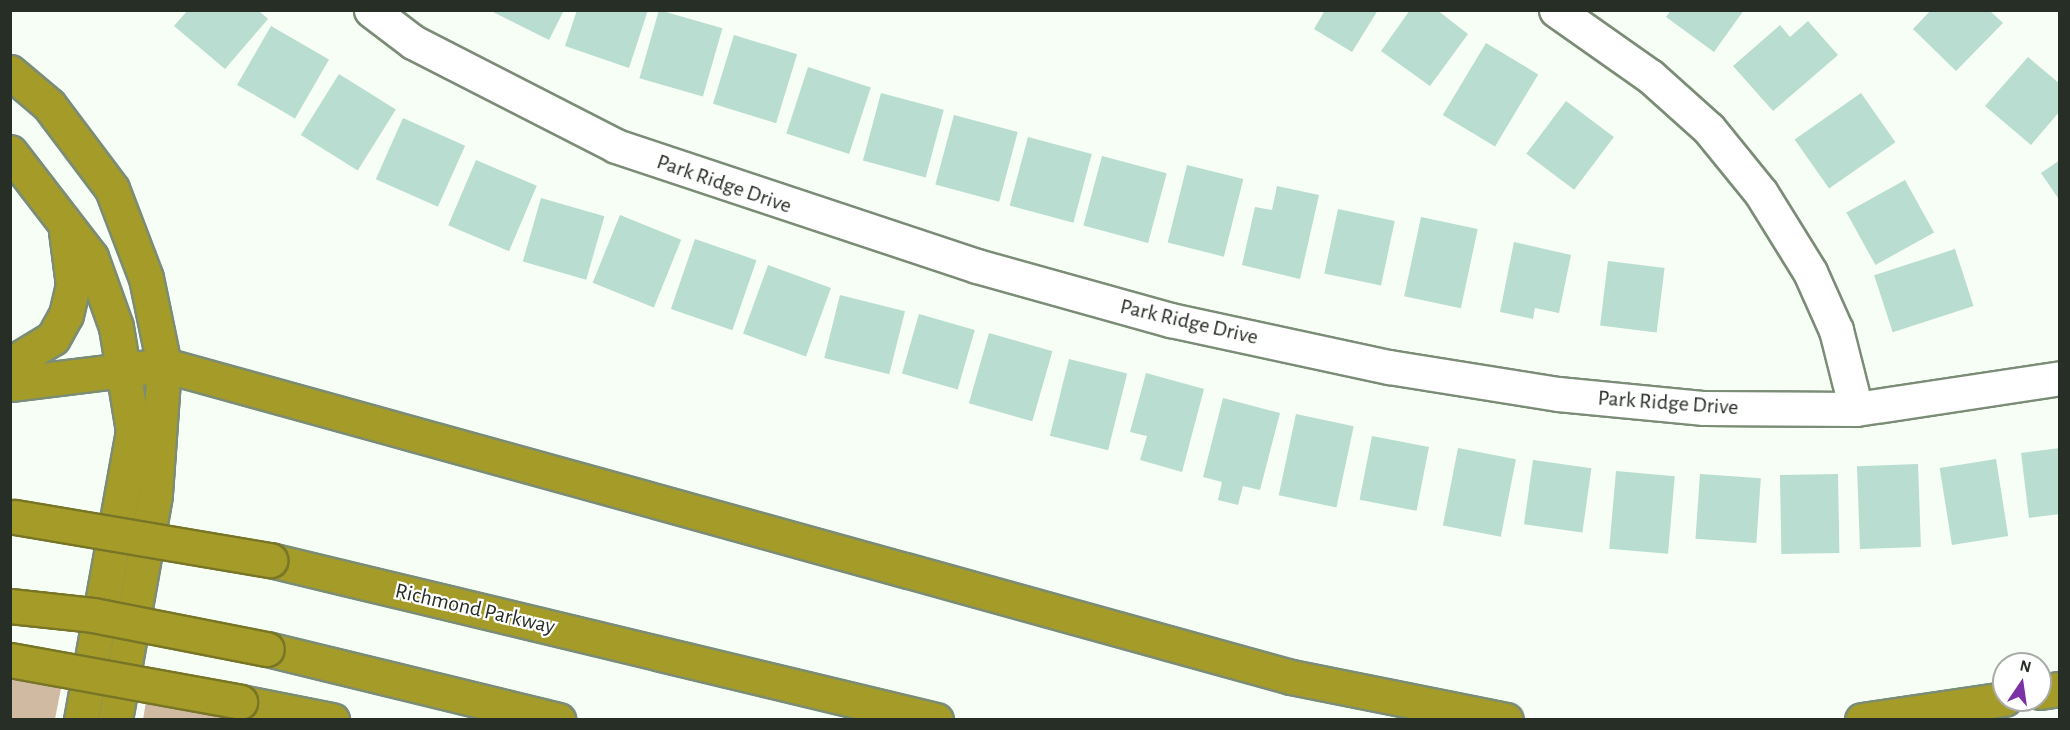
<!DOCTYPE html>
<html>
<head>
<meta charset="utf-8">
<style>
  body { margin:0 }
  #map { position:relative; width:2070px; height:730px; overflow:hidden; background:#f7fef5; font-family:"Alegreya Sans",sans-serif }
  div>[style] { position:absolute }
  [style*='--x'] { left:calc(var(--x)*1px); top:calc(var(--y)*1px); width:calc(var(--w)*1px); rotate:calc(var(--a)*1deg) }
  .forest>* { inset:0; background:#d0baa1 }
  .building>* { inset:0; background:#b9ddd1; transform-origin:0 0 }
  .roads { filter:drop-shadow(2px 0 #7b8c77) drop-shadow(-2px 0 #7b8c77) drop-shadow(0 2px #7b8c77) drop-shadow(0 -2px #7b8c77) }
  .minor>* { height:33px; margin:-16.5px; padding:0 16.5px; transform-origin:16.5px; border-radius:16.5px; background:#fff }
  .highway>* { height:33px; margin:-16.5px; padding:0 16.5px; transform-origin:16.5px; border-radius:16.5px; background:#a49b28 }
  .bridges { filter:drop-shadow(2px 0 #787527) drop-shadow(-2px 0 #787527) drop-shadow(0 2px #787527) drop-shadow(0 -2px #787527) }
  .highway-bridge>* { height:33px; margin:-16.5px; padding:0 16.5px; transform-origin:16.5px; border-radius:16.5px; background:#a49b28 }
  span { translate:-50% -50%; white-space:nowrap; text-align:center; line-height:1.15; -webkit-text-stroke:4.5px #fff; paint-order:stroke }
  .street-label { font-size:22px; color:#272e25 }
  .frame { position:absolute; inset:0; border:12px solid #272e25; pointer-events:none }
  .north { position:absolute; left:1992px; top:652px; width:60px; height:60px; box-sizing:border-box; background:#fff; border:2px solid #a9aba8; border-radius:50%; rotate:13deg; font-size:16px; font-weight:700; line-height:24px; text-align:center; color:#272e25 }
  .north::after { content:''; display:block; margin:auto; width:21px; height:27px; background:#7b32a5; clip-path:polygon(50% 0,100% 100%,50% 72%,0 100%) }
</style>
</head>
<body>
<div id="map">
  <div class="forest">
    <i style="clip-path:polygon(11px 680px,62px 683px,55px 719px,11px 720px)"></i>
    <i style="clip-path:polygon(147px 695px,228px 712px,227px 719px,143px 720px)"></i>
  </div>
  <div class="building">
    <i style="clip-path:polygon(188px 10px,258px 10px,268px 19px,225px 69px,174px 26px)"></i>
    <i style="clip-path:polygon(489px 10px,564px 10px,549px 40px)"></i>
    <i style="clip-path:polygon(577px 10px,648px 10px,629px 68px,565px 46px)"></i>
    <i style="left:659px;top:10px;width:66px;height:71px;rotate:16deg"></i>
    <i style="clip-path:polygon(1325px 10px,1378px 10px,1352px 52px,1314px 29px)"></i>
    <i style="clip-path:polygon(1410px 10px,1437px 10px,1468px 34px,1430px 86px,1381px 51px)"></i>
    <i style="clip-path:polygon(1671px 10px,1744px 10px,1714px 52px,1666px 17px)"></i>
    <i style="clip-path:polygon(1931px 10px,1989px 10px,2003px 23px,1956px 71px,1913px 29px)"></i>
    <i style="clip-path:polygon(1808px 21px,1838px 55px,1773px 111px,1733px 66px,1780px 25px,1790px 37px)"></i>
    <i style="left:271px;top:26px;width:67px;height:68px;rotate:30deg"></i>
    <i style="left:734px;top:35px;width:66px;height:72px;rotate:17deg"></i>
    <i style="left:1486px;top:43px;width:61px;height:84px;rotate:31deg"></i>
    <i style="clip-path:polygon(2028px 57px,2060px 84px,2060px 111px,2031px 145px,1985px 106px)"></i>
    <i style="left:808px;top:67px;width:66px;height:70px;rotate:18deg"></i>
    <i style="left:339px;top:74px;width:67px;height:72px;rotate:32deg"></i>
    <i style="left:881px;top:93px;width:65px;height:70px;rotate:15deg"></i>
    <i style="left:1861px;top:93px;width:60px;height:81px;rotate:55deg"></i>
    <i style="left:1566px;top:101px;width:60px;height:66px;rotate:37deg"></i>
    <i style="left:954px;top:115px;width:66px;height:72px;rotate:15deg"></i>
    <i style="left:403px;top:118px;width:68px;height:67px;rotate:24deg"></i>
    <i style="left:1028px;top:137px;width:66px;height:71px;rotate:15deg"></i>
    <i style="left:1102px;top:156px;width:67px;height:72px;rotate:15deg"></i>
    <i style="left:476px;top:160px;width:66px;height:71px;rotate:23deg"></i>
    <i style="clip-path:polygon(2060px 160px,2060px 201px,2041px 173px)"></i>
    <i style="left:1187px;top:165px;width:58px;height:80px;rotate:14deg"></i>
    <i style="left:1905px;top:180px;width:60px;height:67px;rotate:61deg"></i>
    <i style="clip-path:polygon(1277px 186px,1319px 195px,1300px 279px,1242px 265px,1255px 207px,1272px 210px)"></i>
    <i style="left:541px;top:198px;width:66px;height:66px;rotate:16deg"></i>
    <i style="left:1338px;top:209px;width:58px;height:66px;rotate:12deg"></i>
    <i style="left:620px;top:215px;width:66px;height:73px;rotate:22deg"></i>
    <i style="left:1421px;top:217px;width:58px;height:81px;rotate:12deg"></i>
    <i style="left:695px;top:239px;width:65px;height:74px;rotate:19deg"></i>
    <i style="clip-path:polygon(1514px 242px,1571px 255px,1559px 313px,1535px 308px,1533px 319px,1500px 312px)"></i>
    <i style="left:1955px;top:249px;width:60px;height:85px;rotate:72deg"></i>
    <i style="left:1608px;top:261px;width:57px;height:65px;rotate:7deg"></i>
    <i style="left:768px;top:265px;width:67px;height:73px;rotate:20deg"></i>
    <i style="left:840px;top:295px;width:67px;height:65px;rotate:14deg"></i>
    <i style="left:919px;top:314px;width:58px;height:62px;rotate:16deg"></i>
    <i style="left:989px;top:333px;width:66px;height:73px;rotate:16deg"></i>
    <i style="left:1069px;top:359px;width:60px;height:79px;rotate:14deg"></i>
    <i style="clip-path:polygon(1146px 373px,1204px 389px,1182px 472px,1140px 460px,1147px 436px,1130px 432px)"></i>
    <i style="clip-path:polygon(1223px 398px,1280px 413px,1260px 490px,1243px 486px,1238px 505px,1218px 500px,1222px 482px,1203px 477px)"></i>
    <i style="left:1296px;top:414px;width:59px;height:83px;rotate:12deg"></i>
    <i style="left:1372px;top:436px;width:58px;height:65px;rotate:11deg"></i>
    <i style="left:1458px;top:448px;width:59px;height:79px;rotate:11deg"></i>
    <i style="clip-path:polygon(2060px 448px,2060px 514px,2029px 518px,2021px 453px)"></i>
    <i style="left:1996px;top:459px;width:78px;height:57px;rotate:81deg"></i>
    <i style="left:1533px;top:460px;width:59px;height:65px;rotate:8deg"></i>
    <i style="left:1918px;top:464px;width:83px;height:61px;rotate:88deg"></i>
    <i style="left:1616px;top:471px;width:59px;height:78px;rotate:5deg"></i>
    <i style="left:1700px;top:474px;width:61px;height:65px;rotate:4deg"></i>
    <i style="left:1838px;top:474px;width:79px;height:58px;rotate:89deg"></i>
  </div>
  <div class="roads">
    <div class="minor">
      <i style="--x:371;--y:10;--w:53;--a:37.3"></i>
      <i style="--x:413;--y:42;--w:228;--a:27.1"></i>
      <i style="--x:616;--y:146;--w:380;--a:18.4"></i>
      <i style="--x:977;--y:266;--w:201;--a:15.6"></i>
      <i style="--x:1171;--y:320;--w:223;--a:12.2"></i>
      <i style="--x:1389;--y:367;--w:171;--a:9.1"></i>
      <i style="--x:1558;--y:394;--w:147;--a:5.5"></i>
      <i style="--x:1704;--y:408;--w:152;--a:0.4"></i>
      <i style="--x:1856;--y:409;--w:206;--a:-8.6"></i>
      <i style="--x:1556;--y:10;--w:115;--a:35.1"></i>
      <i style="--x:1650;--y:76;--w:79;--a:41.9"></i>
      <i style="--x:1709;--y:129;--w:82;--a:50.9"></i>
      <i style="--x:1761;--y:193;--w:93;--a:58.2"></i>
      <i style="--x:1810;--y:272;--w:64;--a:65.9"></i>
      <i style="--x:1836;--y:330;--w:81;--a:75.8"></i>
    </div>
    <div class="highway">
      <i style="--x:10;--y:72;--w:51;--a:40.2"></i>
      <i style="--x:49;--y:105;--w:105;--a:53.1"></i>
      <i style="--x:112;--y:189;--w:95;--a:69.1"></i>
      <i style="--x:146;--y:278;--w:89;--a:78.3"></i>
      <i style="--x:164;--y:365;--w:130;--a:94"></i>
      <i style="--x:155;--y:495;--w:229;--a:100.1"></i>
      <i style="--x:10;--y:152;--w:133;--a:52.4"></i>
      <i style="--x:91;--y:257;--w:74;--a:70.3"></i>
      <i style="--x:116;--y:327;--w:105;--a:80.7"></i>
      <i style="--x:133;--y:431;--w:294;--a:100.2"></i>
      <i style="--x:10;--y:364;--w:50;--a:-31.2"></i>
      <i style="--x:53;--y:338;--w:26;--a:-61"></i>
      <i style="--x:66;--y:315;--w:31;--a:-77"></i>
      <i style="--x:73;--y:285;--w:54;--a:-97.4"></i>
      <i style="--x:10;--y:384;--w:155;--a:-7"></i>
      <i style="--x:164;--y:365;--w:1169;--a:15.47"></i>
      <i style="--x:1291;--y:677;--w:219;--a:11.3"></i>
      <i style="--x:270;--y:560;--w:685;--a:13.51"></i>
      <i style="--x:267;--y:649;--w:300;--a:13.7"></i>
      <i style="--x:2040;--y:692;--w:20;--a:-9"></i>
      <i style="--x:240;--y:702;--w:94;--a:11.1"></i>
      <i style="--x:1862;--y:720;--w:144;--a:-8.4"></i>
    </div>
  </div>
  <div class="bridges">
    <div class="highway-bridge">
      <i style="--x:15;--y:517;--w:259;--a:9.6"></i>
      <i style="--x:10;--y:606;--w:83;--a:6.2"></i>
      <i style="--x:93;--y:615;--w:177;--a:11.1"></i>
      <i style="--x:10;--y:660;--w:234;--a:10.3"></i>
    </div>
  </div>
  <div class="street-label">
    <span style="left:724px;top:184px;rotate:19deg">Park Ridge Drive</span>
    <span style="left:1189px;top:322px;rotate:13deg">Park Ridge Drive</span>
    <span style="left:1668px;top:403px;rotate:4deg">Park Ridge Drive</span>
    <span style="left:475px;top:609px;rotate:13deg">Richmond Parkway</span>
  </div>
  <div class="frame"></div>
  <div class="north">N</div>
</div>
</body>
</html>
